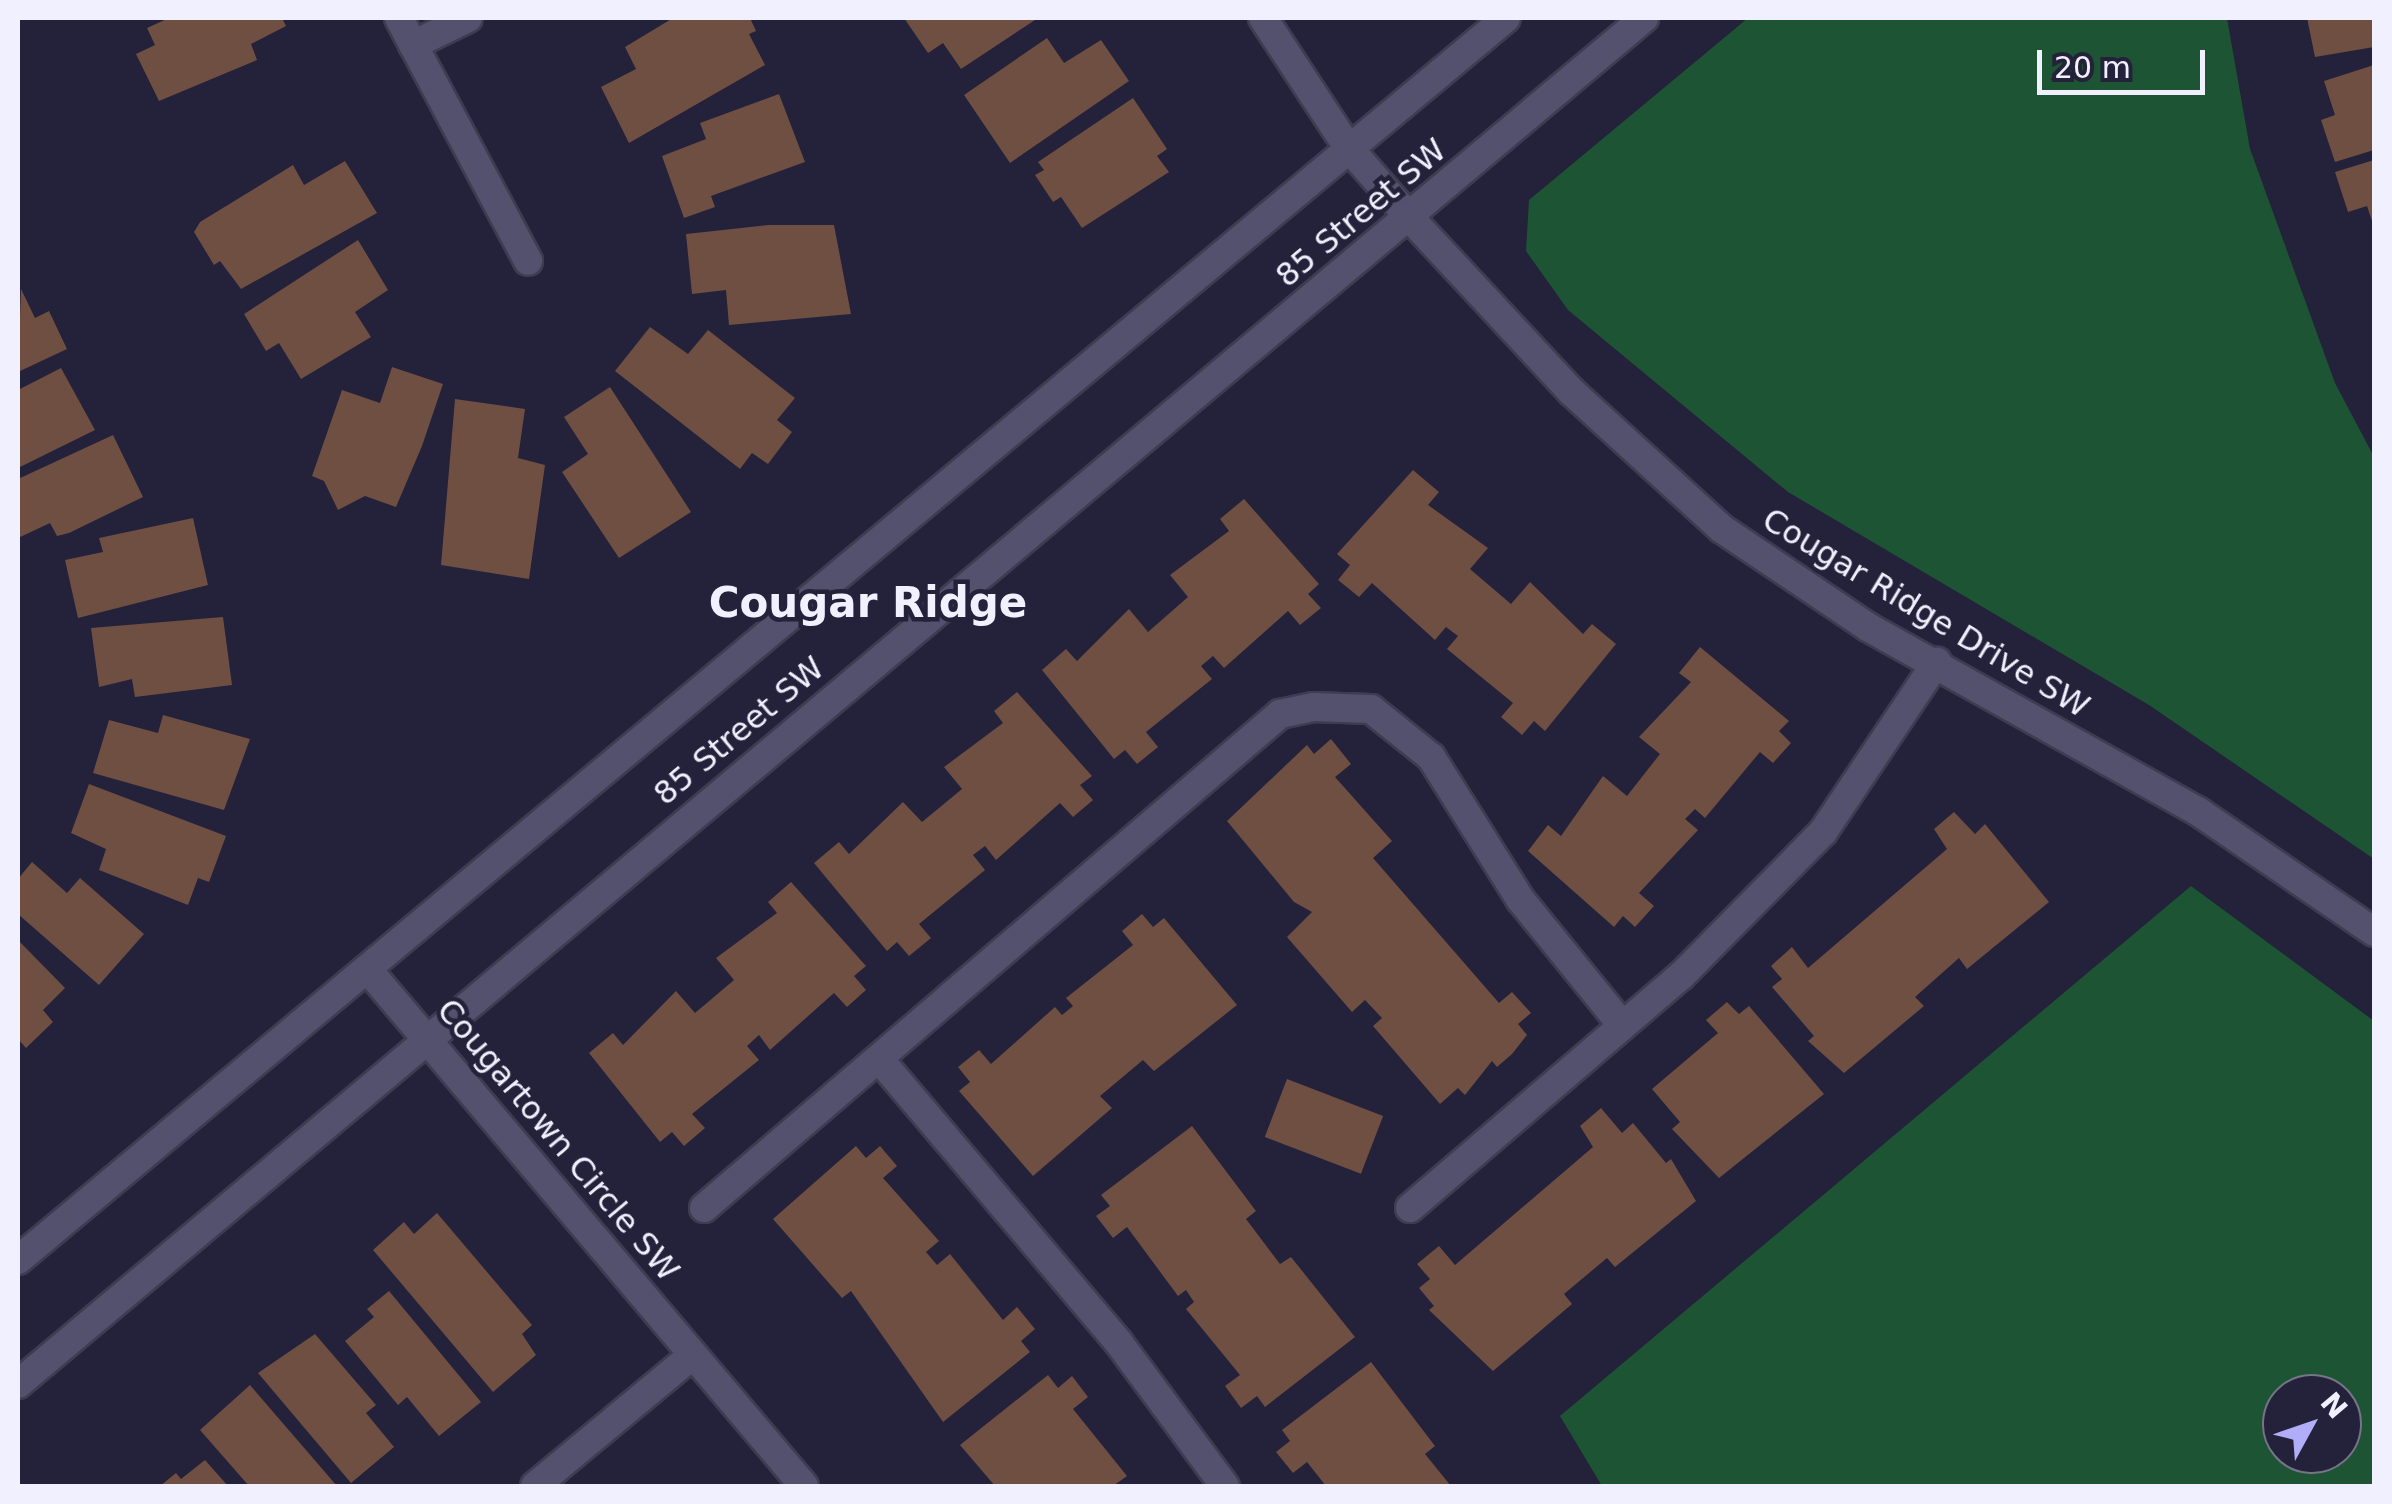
<!DOCTYPE html>
<html>
<head>
<meta charset="utf-8">
<style>
  body { margin:0 }
  #map { position:relative; width:2392px; height:1504px; overflow:hidden; background:#24213a; font-family:"DejaVu Sans",sans-serif }
  div>[style] { position:absolute }
  [style*='--x'] { left:calc(var(--x)*1px); top:calc(var(--y)*1px); width:calc(var(--w)*1px); rotate:calc(var(--a)*1deg) }
  .green>* { inset:0; background:#1d5434 }
  .building>* { inset:0; background:#6e4f42; transform-origin:0 0 }
  .roads { filter:drop-shadow(2px 0 #3f3c51) drop-shadow(-2px 0 #3f3c51) drop-shadow(0 2px #3f3c51) drop-shadow(0 -2px #3f3c51) }
  .service>* { height:28px; margin:-14px; padding:0 14px; transform-origin:14px; border-radius:14px; background:#53516d }
  .minor>* { height:28px; margin:-14px; padding:0 14px; transform-origin:14px; border-radius:14px; background:#53516d }
  .tertiary>* { height:28px; margin:-14px; padding:0 14px; transform-origin:14px; border-radius:14px; background:#53516d }
  span { translate:-50% -50%; white-space:nowrap; text-align:center; line-height:1.15; -webkit-text-stroke:9px #24213a; paint-order:stroke }
  .street-label { font-size:32px; color:#f0f0fe }
  .district-label { font-size:42px; color:#f0f0fe; font-weight:700 }
  .frame { position:absolute; inset:0; border:20px solid #f0f0fe; pointer-events:none }
  .north { position:absolute; left:2262px; top:1374px; width:100px; height:100px; box-sizing:border-box; background:#24213a; border:2px solid #767488; border-radius:50%; rotate:50deg; font-size:28px; font-weight:700; line-height:40px; text-align:center; color:#f0f0fe }
  .north::after { content:''; display:block; margin:auto; width:35px; height:45px; background:#b2adf9; clip-path:polygon(50% 0,100% 100%,50% 72%,0 100%) }
  .scale { position:absolute; left:2037px; top:50px; width:168px; height:45px; box-sizing:border-box; border:5px solid #f0f0fe; border-top:0; padding-left:12px; font-size:30px; line-height:35px; white-space:nowrap; color:#f0f0fe; -webkit-text-stroke:8px #24213a; paint-order:stroke }
</style>
</head>
<body>
<div id="map">
  <div class="green">
    <i style="clip-path:polygon(1748px 18px,2227px 18px,2250px 149px,2335px 383px,2374px 457px,2374px 859px,2149px 705px,1788px 492px,1568px 310px,1526px 251px,1529px 200px)"></i>
    <i style="clip-path:polygon(evenodd,2191px 886px,2374px 1021px,2374px 1486px,1602px 1486px,1560px 1416px,2191px 886px,2282px 1394px,2342px 1394px,2342px 1454px,2282px 1454px,2282px 1394px)"></i>
  </div>
  <div class="building">
    <i style="clip-path:polygon(169px 18px,282px 18px,286px 26px,251px 44px,257px 60px,159px 101px,136px 54px,155px 45px,147px 28px)"></i>
    <i style="clip-path:polygon(673px 18px,750px 18px,756px 31px,749px 34px,765px 65px,629px 143px,601px 87px,636px 69px,625px 47px)"></i>
    <i style="clip-path:polygon(904px 18px,1038px 18px,961px 69px,943px 43px,928px 53px)"></i>
    <i style="clip-path:polygon(2307px 18px,2374px 18px,2374px 47px,2315px 57px)"></i>
    <i style="clip-path:polygon(1047px 38px,1064px 63px,1101px 40px,1129px 81px,1010px 163px,964px 95px)"></i>
    <i style="clip-path:polygon(2374px 65px,2374px 150px,2335px 162px,2321px 120px,2335px 115px,2324px 81px)"></i>
    <i style="clip-path:polygon(779px 94px,805px 162px,711px 196px,715px 207px,684px 218px,662px 156px,706px 139px,700px 123px)"></i>
    <i style="clip-path:polygon(1133px 98px,1167px 149px,1157px 156px,1169px 172px,1082px 228px,1061px 197px,1053px 202px,1035px 175px,1044px 170px,1038px 162px)"></i>
    <i style="clip-path:polygon(2374px 160px,2374px 227px,2367px 206px,2348px 212px,2335px 172px)"></i>
    <i style="clip-path:polygon(345px 161px,377px 213px,241px 289px,220px 261px,214px 265px,194px 232px,200px 222px,293px 165px,304px 185px)"></i>
    <i style="clip-path:polygon(768px 225px,834px 225px,851px 314px,729px 325px,726px 290px,692px 294px,686px 234px)"></i>
    <i style="clip-path:polygon(358px 240px,388px 290px,355px 312px,371px 337px,301px 379px,279px 343px,266px 351px,244px 314px)"></i>
    <i style="clip-path:polygon(21px 289px,35px 318px,49px 311px,67px 349px,18px 372px)"></i>
    <i style="clip-path:polygon(650px 327px,688px 354px,708px 330px,795px 398px,777px 420px,792px 432px,768px 464px,752px 453px,740px 469px,615px 371px)"></i>
    <i style="clip-path:polygon(392px 367px,443px 384px,422px 446px,396px 507px,365px 496px,338px 510px,324px 481px,312px 476px,342px 390px,380px 403px)"></i>
    <i style="clip-path:polygon(61px 368px,95px 430px,18px 468px,18px 390px)"></i>
    <i style="clip-path:polygon(610px 387px,691px 512px,619px 558px,562px 472px,588px 454px,564px 417px)"></i>
    <i style="clip-path:polygon(455px 399px,525px 409px,518px 458px,545px 465px,529px 579px,441px 565px)"></i>
    <i style="clip-path:polygon(113px 435px,143px 497px,69px 533px,57px 536px,50px 523px,18px 538px,18px 479px)"></i>
    <i style="clip-path:polygon(1413px 470px,1439px 492px,1428px 505px,1488px 548px,1470px 569px,1511px 604px,1530px 582px,1583px 634px,1592px 624px,1616px 644px,1545px 731px,1534px 721px,1522px 735px,1501px 717px,1513px 703px,1447px 649px,1458px 636px,1446px 627px,1435px 640px,1372px 583px,1359px 597px,1338px 580px,1350px 565px,1337px 554px)"></i>
    <i style="clip-path:polygon(1244px 499px,1319px 584px,1308px 594px,1321px 608px,1300px 625px,1288px 611px,1224px 668px,1213px 656px,1201px 666px,1212px 679px,1146px 732px,1158px 747px,1137px 764px,1125px 750px,1114px 759px,1042px 670px,1066px 649px,1077px 661px,1129px 609px,1148px 632px,1188px 597px,1170px 575px,1229px 531px,1220px 519px)"></i>
    <i style="clip-path:polygon(193px 518px,208px 585px,78px 618px,65px 560px,103px 552px,99px 538px)"></i>
    <i style="clip-path:polygon(223px 617px,232px 685px,135px 697px,132px 679px,99px 687px,91px 628px)"></i>
    <i style="clip-path:polygon(1700px 647px,1789px 721px,1779px 731px,1791px 743px,1773px 763px,1760px 752px,1705px 818px,1695px 809px,1685px 819px,1698px 830px,1639px 893px,1654px 906px,1635px 927px,1623px 916px,1614px 927px,1528px 851px,1548px 825px,1561px 836px,1603px 776px,1627px 796px,1660px 754px,1639px 737px,1691px 682px,1679px 673px)"></i>
    <i style="clip-path:polygon(1017px 692px,1092px 776px,1080px 785px,1093px 800px,1073px 817px,1060px 803px,996px 860px,985px 846px,973px 855px,985px 870px,919px 924px,931px 938px,909px 956px,897px 942px,887px 951px,814px 863px,839px 842px,849px 854px,903px 802px,922px 822px,962px 789px,944px 767px,1003px 723px,994px 711px)"></i>
    <i style="clip-path:polygon(163px 715px,250px 739px,224px 810px,93px 773px,109px 720px,158px 733px)"></i>
    <i style="clip-path:polygon(1331px 739px,1351px 764px,1335px 777px,1392px 841px,1373px 858px,1499px 1003px,1512px 992px,1531px 1013px,1518px 1024px,1527px 1035px,1512px 1054px,1497px 1067px,1492px 1061px,1465px 1095px,1458px 1088px,1440px 1104px,1373px 1026px,1382px 1018px,1365px 1000px,1352px 1012px,1287px 937px,1312px 912px,1294px 902px,1227px 821px,1307px 745px,1314px 754px)"></i>
    <i style="clip-path:polygon(89px 784px,226px 836px,209px 882px,198px 878px,188px 905px,99px 870px,106px 849px,71px 833px)"></i>
    <i style="clip-path:polygon(1954px 812px,1975px 834px,1985px 824px,2049px 902px,1967px 969px,1959px 958px,1915px 997px,1924px 1006px,1844px 1073px,1808px 1041px,1814px 1036px,1772px 987px,1782px 979px,1771px 966px,1792px 947px,1808px 968px,1947px 849px,1934px 829px)"></i>
    <i style="clip-path:polygon(32px 862px,67px 893px,80px 878px,144px 934px,99px 985px,18px 914px,18px 879px)"></i>
    <i style="clip-path:polygon(791px 882px,866px 966px,854px 976px,866px 990px,847px 1007px,834px 993px,770px 1050px,759px 1035px,747px 1046px,759px 1060px,692px 1114px,705px 1128px,684px 1146px,672px 1132px,660px 1142px,589px 1053px,613px 1033px,623px 1045px,676px 991px,695px 1013px,734px 980px,716px 958px,777px 913px,768px 902px)"></i>
    <i style="clip-path:polygon(1142px 914px,1153px 927px,1164px 918px,1237px 1005px,1154px 1071px,1143px 1060px,1100px 1096px,1112px 1108px,1033px 1176px,959px 1091px,970px 1082px,958px 1067px,979px 1050px,991px 1064px,1055px 1007px,1062px 1015px,1073px 1006px,1066px 998px,1133px 945px,1122px 931px)"></i>
    <i style="clip-path:polygon(18px 940px,65px 988px,43px 1010px,53px 1022px,26px 1048px,18px 1039px)"></i>
    <i style="clip-path:polygon(1727px 1002px,1739px 1014px,1749px 1006px,1824px 1094px,1719px 1178px,1672px 1129px,1680px 1122px,1652px 1089px,1718px 1033px,1706px 1020px)"></i>
    <i style="left:1287px;top:1079px;width:103px;height:62px;rotate:21deg"></i>
    <i style="clip-path:polygon(1601px 1108px,1622px 1133px,1633px 1123px,1666px 1163px,1671px 1159px,1696px 1201px,1615px 1267px,1607px 1258px,1564px 1294px,1572px 1304px,1493px 1371px,1429px 1310px,1434px 1306px,1419px 1288px,1430px 1279px,1417px 1264px,1439px 1246px,1455px 1265px,1593px 1147px,1580px 1126px)"></i>
    <i style="clip-path:polygon(1192px 1126px,1256px 1211px,1246px 1219px,1280px 1264px,1291px 1257px,1355px 1337px,1265px 1407px,1257px 1396px,1241px 1408px,1225px 1386px,1240px 1375px,1186px 1309px,1194px 1302px,1186px 1290px,1178px 1296px,1127px 1227px,1113px 1238px,1096px 1216px,1110px 1206px,1101px 1195px)"></i>
    <i style="clip-path:polygon(856px 1146px,866px 1158px,880px 1146px,897px 1166px,883px 1178px,939px 1241px,926px 1252px,937px 1265px,950px 1254px,1003px 1320px,1017px 1307px,1035px 1329px,1021px 1341px,1030px 1352px,943px 1422px,851px 1291px,842px 1298px,773px 1219px)"></i>
    <i style="clip-path:polygon(437px 1213px,532px 1325px,522px 1334px,536px 1355px,493px 1392px,373px 1250px,404px 1222px,414px 1234px)"></i>
    <i style="clip-path:polygon(389px 1291px,481px 1402px,439px 1436px,407px 1397px,398px 1405px,345px 1341px,374px 1317px,367px 1309px)"></i>
    <i style="clip-path:polygon(315px 1334px,376px 1405px,366px 1413px,394px 1447px,351px 1483px,258px 1373px)"></i>
    <i style="clip-path:polygon(1371px 1362px,1435px 1446px,1425px 1454px,1451px 1486px,1326px 1486px,1307px 1462px,1293px 1473px,1276px 1452px,1290px 1441px,1282px 1430px)"></i>
    <i style="clip-path:polygon(1048px 1375px,1058px 1388px,1072px 1376px,1088px 1397px,1073px 1409px,1127px 1476px,1113px 1486px,995px 1486px,960px 1445px)"></i>
    <i style="clip-path:polygon(250px 1385px,337px 1486px,249px 1486px,200px 1430px)"></i>
    <i style="clip-path:polygon(205px 1460px,228px 1486px,160px 1486px,176px 1473px,181px 1479px)"></i>
  </div>
  <div class="roads">
    <div class="service">
      <i style="--x:880;--y:1060;--w:370;--a:49.8"></i>
      <i style="--x:1119;--y:1343;--w:178;--a:53.5"></i>
      <i style="--x:704;--y:1208;--w:759;--a:-40.62"></i>
      <i style="--x:1280;--y:714;--w:34;--a:-12"></i>
      <i style="--x:1313;--y:707;--w:58;--a:2"></i>
      <i style="--x:1371;--y:709;--w:77;--a:38.7"></i>
      <i style="--x:1431;--y:757;--w:168;--a:57.9"></i>
      <i style="--x:1520;--y:899;--w:162;--a:51"></i>
      <i style="--x:1410;--y:1208;--w:357;--a:-40.6"></i>
      <i style="--x:1681;--y:976;--w:202;--a:-45.4"></i>
      <i style="--x:1823;--y:832;--w:205;--a:-56.2"></i>
    </div>
    <div class="minor">
      <i style="--x:399;--y:18;--w:275;--a:62"></i>
      <i style="--x:413;--y:45;--w:61;--a:-26.1"></i>
      <i style="--x:369;--y:971;--w:674;--a:49.81"></i>
      <i style="--x:535;--y:1486;--w:205;--a:-39.7"></i>
    </div>
    <div class="tertiary">
      <i style="--x:1263;--y:18;--w:153;--a:56.7"></i>
      <i style="--x:1347;--y:146;--w:97;--a:48.8"></i>
      <i style="--x:1411;--y:219;--w:236;--a:47.1"></i>
      <i style="--x:1572;--y:392;--w:203;--a:42.4"></i>
      <i style="--x:1722;--y:529;--w:176;--a:33.9"></i>
      <i style="--x:1868;--y:627;--w:379;--a:29.2"></i>
      <i style="--x:2199;--y:812;--w:212;--a:34.4"></i>
      <i style="--x:18;--y:1260;--w:1938;--a:-39.85"></i>
      <i style="--x:18;--y:1384;--w:2124;--a:-40.03"></i>
    </div>
  </div>
  <div class="street-label">
    <span style="left:1361px;top:213px;rotate:-40deg">85 Street SW</span>
    <span style="left:1926px;top:613px;rotate:31deg">Cougar Ridge Drive SW</span>
    <span style="left:739px;top:731px;rotate:-40deg">85 Street SW</span>
    <span style="left:558px;top:1140px;rotate:50deg">Cougartown Circle SW</span>
  </div>
  <div class="district-label">
    <span style="left:868px;top:603px">Cougar Ridge</span>
  </div>
  <div class="frame"></div>
  <div class="north">N</div>
  <div class="scale">20 m</div>
</div>
</body>
</html>
